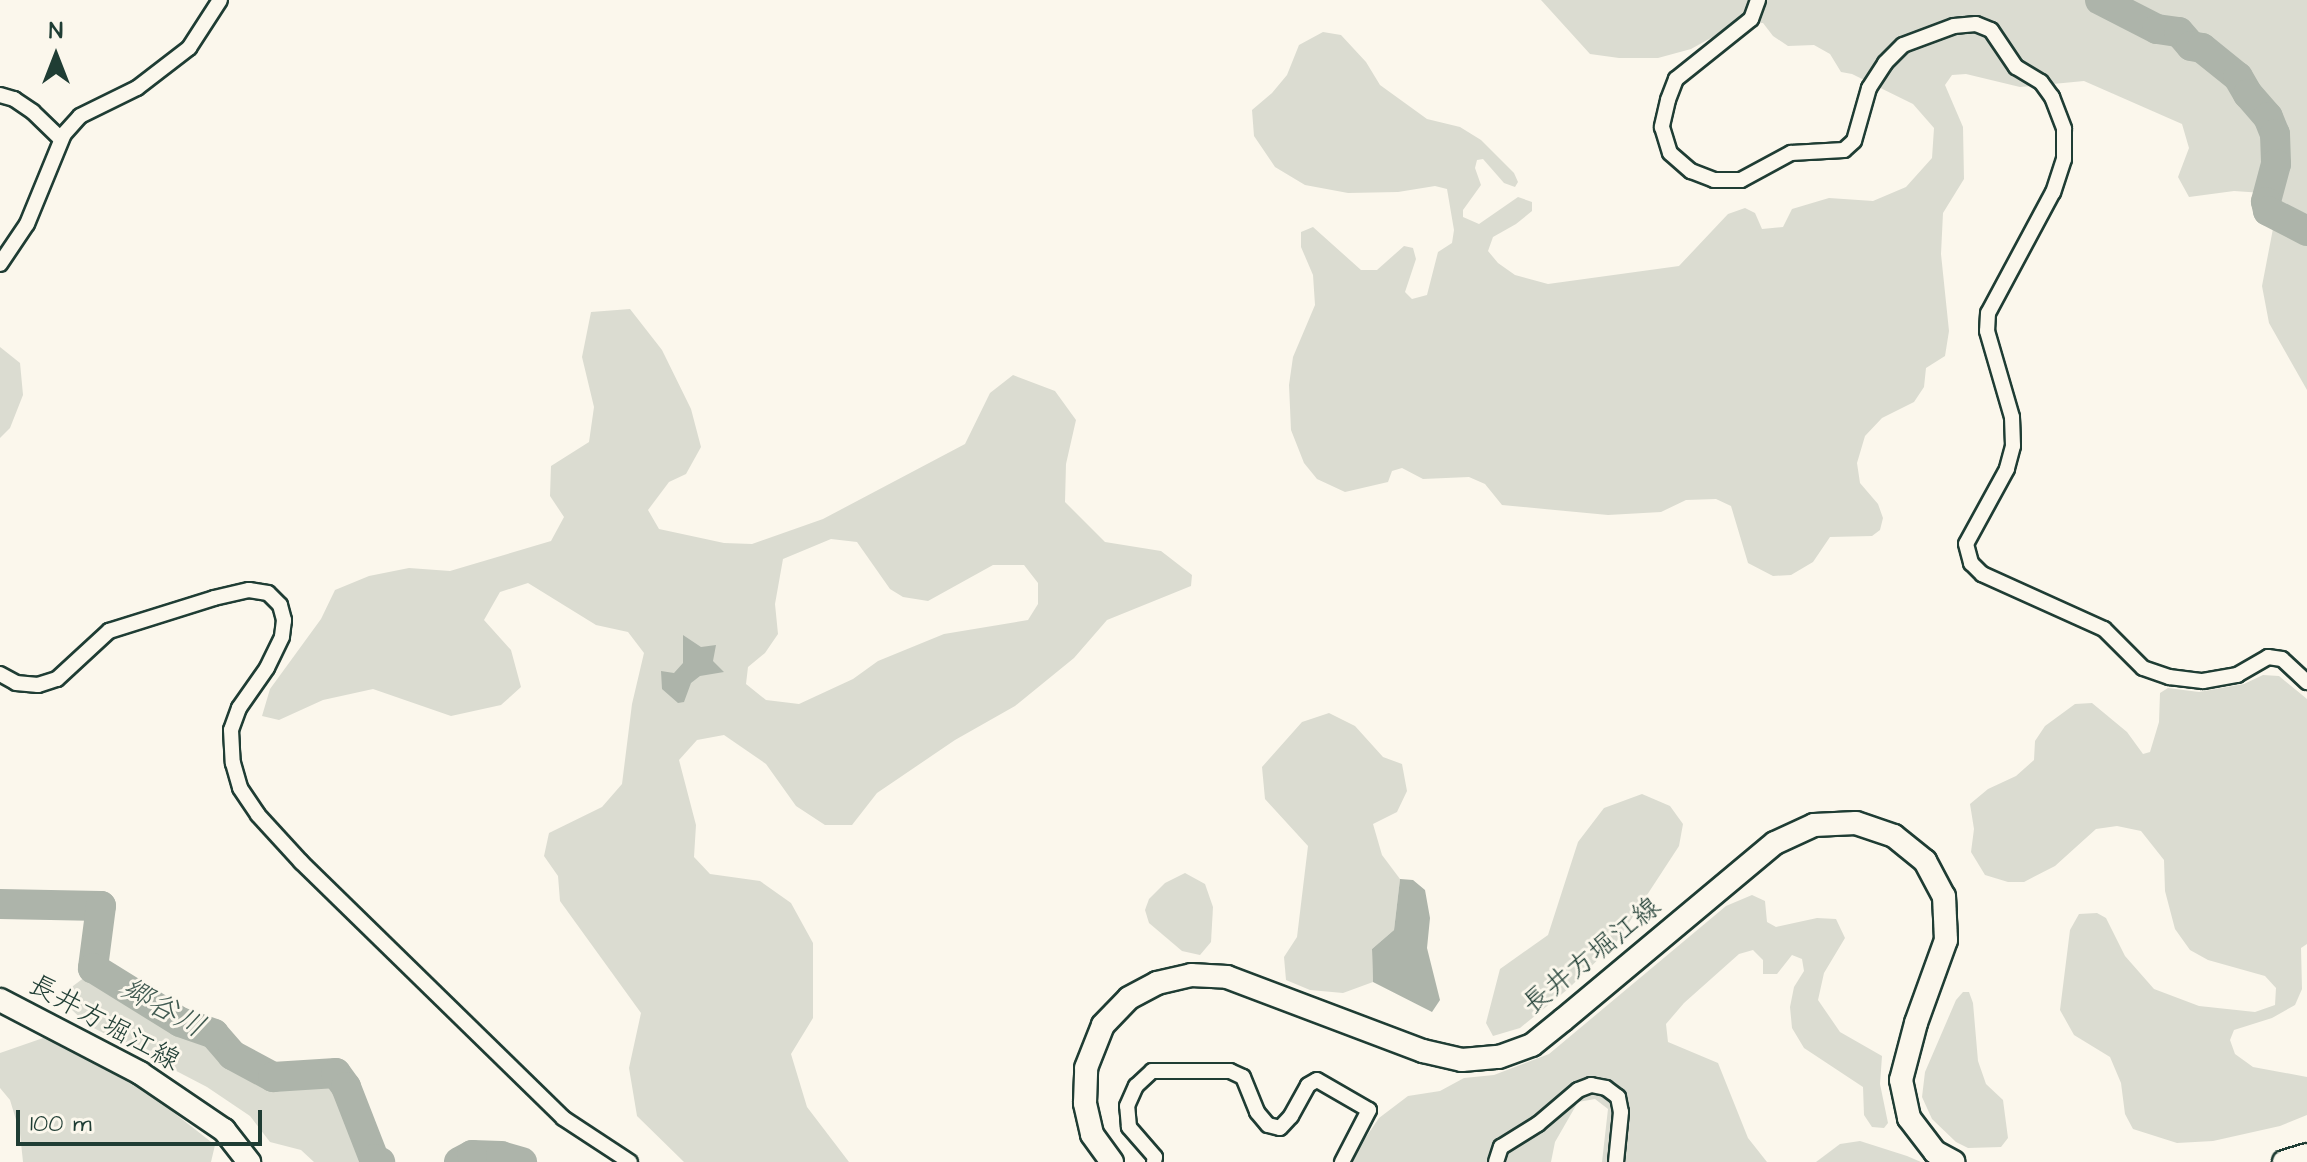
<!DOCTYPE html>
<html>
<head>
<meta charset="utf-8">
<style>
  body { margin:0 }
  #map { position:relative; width:2307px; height:1162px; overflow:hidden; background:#fbf7ec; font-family:"Architects Daughter","Klee One",sans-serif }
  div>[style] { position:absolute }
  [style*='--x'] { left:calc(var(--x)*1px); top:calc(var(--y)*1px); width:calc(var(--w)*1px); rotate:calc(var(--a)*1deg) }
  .green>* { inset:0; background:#dbdcd1 }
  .water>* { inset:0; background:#adb4aa }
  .river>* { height:30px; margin:-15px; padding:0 15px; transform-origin:15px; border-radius:15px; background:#adb4aa }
  .roads { filter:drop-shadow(2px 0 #1f3d34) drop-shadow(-2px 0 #1f3d34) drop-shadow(0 2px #1f3d34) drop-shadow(0 -2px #1f3d34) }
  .street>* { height:14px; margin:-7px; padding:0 7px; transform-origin:7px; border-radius:7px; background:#fbf7ec }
  .secondary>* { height:22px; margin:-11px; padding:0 11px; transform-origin:11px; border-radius:11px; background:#fbf7ec }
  span { translate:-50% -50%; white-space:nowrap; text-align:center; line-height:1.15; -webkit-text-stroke:6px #fbf7ec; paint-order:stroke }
  .street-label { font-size:28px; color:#1f3d34 }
  .water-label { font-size:30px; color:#425b52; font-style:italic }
  .north { position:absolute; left:16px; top:16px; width:80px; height:80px; -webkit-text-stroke:6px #fbf7ec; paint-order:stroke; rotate:0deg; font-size:22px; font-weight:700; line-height:32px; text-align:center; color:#1f3d34 }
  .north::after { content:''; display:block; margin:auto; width:28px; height:36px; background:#1f3d34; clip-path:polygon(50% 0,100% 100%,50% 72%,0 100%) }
  .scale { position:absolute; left:16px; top:1110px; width:246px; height:36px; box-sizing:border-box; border:4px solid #1f3d34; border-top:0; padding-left:10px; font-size:24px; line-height:28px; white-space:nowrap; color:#1f3d34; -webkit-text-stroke:6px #fbf7ec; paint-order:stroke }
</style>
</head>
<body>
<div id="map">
  <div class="green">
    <i style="clip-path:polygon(1541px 0,2307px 0,2307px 390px,2269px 323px,2262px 286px,2276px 213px,2263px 193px,2234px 191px,2189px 197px,2178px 177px,2189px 148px,2182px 124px,2084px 81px,2020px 87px,1966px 74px,1952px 75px,1945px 85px,1963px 127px,1964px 179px,1943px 213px,1941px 254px,1949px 331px,1945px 356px,1926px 368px,1924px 387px,1914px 402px,1882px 418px,1865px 436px,1857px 463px,1860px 483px,1878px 504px,1883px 518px,1880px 530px,1872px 536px,1830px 537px,1813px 562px,1791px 575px,1773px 576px,1748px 563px,1731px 506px,1716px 499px,1686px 500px,1661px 512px,1608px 515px,1502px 505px,1485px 484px,1469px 477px,1423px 479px,1402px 468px,1392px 471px,1388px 482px,1345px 492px,1317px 479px,1304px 463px,1291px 430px,1289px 385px,1293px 357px,1315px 305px,1313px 275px,1301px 247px,1301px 232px,1313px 227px,1361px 270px,1377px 270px,1404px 246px,1413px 248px,1416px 259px,1405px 292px,1412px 299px,1427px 295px,1438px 252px,1452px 243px,1454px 230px,1447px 189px,1435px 186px,1398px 192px,1348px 193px,1305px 185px,1275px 167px,1254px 136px,1252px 110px,1272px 93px,1287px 75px,1299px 45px,1323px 32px,1341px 35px,1366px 62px,1380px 85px,1427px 119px,1460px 127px,1481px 140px,1514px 173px,1518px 182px,1515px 187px,1504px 183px,1483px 159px,1477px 160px,1475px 168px,1481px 185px,1463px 210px,1463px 217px,1479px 224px,1518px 197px,1532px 202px,1532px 211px,1516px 224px,1493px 237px,1488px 251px,1498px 263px,1515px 275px,1548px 284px,1679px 266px,1728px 214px,1745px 208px,1755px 213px,1762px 229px,1783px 227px,1792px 209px,1829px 198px,1873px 201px,1906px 187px,1932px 158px,1934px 128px,1913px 104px,1852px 74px,1841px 72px,1830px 54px,1814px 45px,1788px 46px,1773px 36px,1763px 23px,1736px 24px,1691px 49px,1658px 58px,1619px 58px,1590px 54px)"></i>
    <i style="clip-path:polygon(evenodd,630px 309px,662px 350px,691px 409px,701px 447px,686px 474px,669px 482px,648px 510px,659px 529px,724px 543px,752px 544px,823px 519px,965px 444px,990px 393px,1013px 375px,1055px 391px,1076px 420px,1066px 464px,1065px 502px,1105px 542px,1161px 551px,1192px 575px,1191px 586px,1107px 620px,1074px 658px,1015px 706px,955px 740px,877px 793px,852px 825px,825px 825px,796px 806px,766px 764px,724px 735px,697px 740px,679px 760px,696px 825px,694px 857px,710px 874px,760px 881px,791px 903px,813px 943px,813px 1018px,791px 1054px,807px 1107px,849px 1162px,684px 1162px,637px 1116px,629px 1068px,641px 1013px,560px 901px,558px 876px,544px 856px,549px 833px,602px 807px,622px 784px,632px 704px,644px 653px,628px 632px,596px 625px,528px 583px,500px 592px,484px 620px,511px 650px,521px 687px,501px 705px,451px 716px,373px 689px,323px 700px,279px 720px,262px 716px,270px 689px,321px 619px,335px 590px,369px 576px,409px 568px,450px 571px,551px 541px,564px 517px,550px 496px,551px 466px,589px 442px,594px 407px,582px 357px,591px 312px,630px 309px,831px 539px,857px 542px,890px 589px,903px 597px,928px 601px,993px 565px,1024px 565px,1038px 583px,1038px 604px,1028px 620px,944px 634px,878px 661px,853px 679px,799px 704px,766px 700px,746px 684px,748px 667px,765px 653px,778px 634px,775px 604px,783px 559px,831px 539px)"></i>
    <i style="clip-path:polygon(0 347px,20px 363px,23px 395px,10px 428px,0 438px)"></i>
    <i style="clip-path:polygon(2263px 675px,2279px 676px,2307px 699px,2307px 944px,2301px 948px,2302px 989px,2295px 1005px,2272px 1018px,2234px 1030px,2230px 1040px,2235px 1054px,2253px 1067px,2307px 1077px,2307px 1115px,2280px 1126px,2213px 1141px,2177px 1143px,2133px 1129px,2125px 1114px,2121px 1083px,2110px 1057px,2074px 1035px,2060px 1010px,2070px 930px,2079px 914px,2097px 913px,2106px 918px,2125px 956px,2154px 989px,2199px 1006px,2255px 1012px,2275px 1005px,2276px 988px,2265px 976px,2208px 960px,2190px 950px,2175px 929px,2165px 891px,2164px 860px,2141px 831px,2117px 826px,2096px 829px,2055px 866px,2024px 882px,2008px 882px,1985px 875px,1971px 852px,1974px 829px,1970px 804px,1988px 789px,2016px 776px,2034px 760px,2035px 741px,2045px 726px,2075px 704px,2092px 703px,2127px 732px,2143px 754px,2150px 752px,2159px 722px,2160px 693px,2168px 688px,2199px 692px,2244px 684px)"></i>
    <i style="clip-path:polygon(1329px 713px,1355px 726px,1383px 757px,1402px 764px,1407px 791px,1397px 812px,1373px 824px,1382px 855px,1400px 879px,1394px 930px,1372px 949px,1373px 982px,1343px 993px,1310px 990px,1286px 980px,1284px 957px,1297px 937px,1308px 846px,1265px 799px,1262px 767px,1302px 722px)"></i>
    <i style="clip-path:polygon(1642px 794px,1670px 806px,1683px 824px,1679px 846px,1617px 941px,1568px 989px,1520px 1028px,1493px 1036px,1486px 1023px,1500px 969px,1548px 935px,1578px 842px,1604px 808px)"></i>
    <i style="clip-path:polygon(1185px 873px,1205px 884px,1213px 907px,1211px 942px,1200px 955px,1182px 951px,1149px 923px,1145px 910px,1149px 899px,1165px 883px)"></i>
    <i style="clip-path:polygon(1752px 895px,1765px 901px,1767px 922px,1776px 927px,1817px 918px,1836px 919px,1845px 938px,1824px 973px,1818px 1000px,1840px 1032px,1882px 1056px,1880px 1084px,1888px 1123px,1884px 1128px,1872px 1127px,1864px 1115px,1863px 1087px,1804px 1048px,1792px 1028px,1790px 1007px,1794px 987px,1804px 971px,1802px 959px,1792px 955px,1777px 974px,1763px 974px,1763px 960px,1753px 950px,1739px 954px,1684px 1003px,1666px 1024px,1668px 1042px,1718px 1063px,1748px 1138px,1767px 1162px,1602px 1162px,1608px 1109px,1595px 1099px,1578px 1102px,1555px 1142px,1551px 1162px,1349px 1162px,1379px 1118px,1408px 1096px,1440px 1091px,1464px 1078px,1494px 1075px,1549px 1054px,1726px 906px)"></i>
    <i style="clip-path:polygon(85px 977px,99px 978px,180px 1025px,212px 1038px,231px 1057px,272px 1080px,335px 1077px,343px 1089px,359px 1135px,374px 1162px,314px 1162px,301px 1150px,270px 1142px,250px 1116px,207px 1087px,88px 1025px,71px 1009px,67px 998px,73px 986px)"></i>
    <i style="clip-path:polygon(1963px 992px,1969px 992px,1973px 1003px,1978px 1061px,1986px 1084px,2003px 1100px,2008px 1138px,2001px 1147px,1968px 1148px,1956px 1142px,1932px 1119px,1922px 1097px,1925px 1072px,1956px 1000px)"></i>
    <i style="clip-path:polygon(46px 1037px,136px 1083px,215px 1145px,211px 1162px,23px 1162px,20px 1133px,10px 1100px,0 1088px,0 1053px)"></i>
    <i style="clip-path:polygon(1860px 1141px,1907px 1156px,1921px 1162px,1816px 1162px,1840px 1144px)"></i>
  </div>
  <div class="water">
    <i style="clip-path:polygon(683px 635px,701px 647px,716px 645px,713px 661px,724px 672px,700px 676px,691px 683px,684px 702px,678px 703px,662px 689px,661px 671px,674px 673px,683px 663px)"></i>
    <i style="clip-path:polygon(1400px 879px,1413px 880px,1425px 890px,1430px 918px,1427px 948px,1440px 1000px,1432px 1012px,1373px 982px,1372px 949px,1394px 930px)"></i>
  </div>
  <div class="river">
    <i style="--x:2100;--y:0;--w:64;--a:27"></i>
    <i style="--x:2157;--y:29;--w:22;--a:8"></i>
    <i style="--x:2179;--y:32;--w:18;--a:49"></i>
    <i style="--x:2191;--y:46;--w:11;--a:10"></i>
    <i style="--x:2202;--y:48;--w:46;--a:38.9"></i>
    <i style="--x:2238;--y:77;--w:20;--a:60"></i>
    <i style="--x:2248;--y:94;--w:30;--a:49"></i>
    <i style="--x:2268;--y:117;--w:18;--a:68"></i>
    <i style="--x:2275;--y:134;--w:30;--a:88"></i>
    <i style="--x:2276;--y:164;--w:39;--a:105"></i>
    <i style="--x:2266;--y:202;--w:9;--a:77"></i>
    <i style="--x:2268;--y:211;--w:44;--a:27.1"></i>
    <i style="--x:0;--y:904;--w:101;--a:1.1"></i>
    <i style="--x:101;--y:906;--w:63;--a:97.4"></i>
    <i style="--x:93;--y:968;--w:102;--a:31.8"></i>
    <i style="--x:180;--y:1022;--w:36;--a:19"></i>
    <i style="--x:214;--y:1034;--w:28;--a:49"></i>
    <i style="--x:232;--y:1055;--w:47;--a:28.2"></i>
    <i style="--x:273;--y:1077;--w:63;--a:-3.6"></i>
    <i style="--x:336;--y:1073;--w:17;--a:54"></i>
    <i style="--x:346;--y:1087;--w:77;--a:68.7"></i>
    <i style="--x:374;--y:1159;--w:7;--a:27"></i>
    <i style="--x:459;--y:1162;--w:15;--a:-28"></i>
    <i style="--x:472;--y:1155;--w:29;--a:2"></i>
    <i style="--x:501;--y:1156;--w:22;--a:16"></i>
  </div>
  <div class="roads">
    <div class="street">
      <i style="--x:1758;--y:0;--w:20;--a:110"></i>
      <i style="--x:1751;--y:19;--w:96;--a:141.3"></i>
      <i style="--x:1676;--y:79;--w:22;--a:111"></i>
      <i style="--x:1668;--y:100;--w:28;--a:103"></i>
      <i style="--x:1662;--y:127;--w:27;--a:73"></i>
      <i style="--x:1670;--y:153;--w:28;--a:41"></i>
      <i style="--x:1691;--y:171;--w:25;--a:21"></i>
      <i style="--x:1714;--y:180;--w:27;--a:0"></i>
      <i style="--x:1741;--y:180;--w:57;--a:-28.4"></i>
      <i style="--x:1791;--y:153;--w:53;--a:-3.2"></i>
      <i style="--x:1844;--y:150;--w:13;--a:-42"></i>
      <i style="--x:1854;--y:141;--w:55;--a:-74.2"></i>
      <i style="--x:1869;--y:88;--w:30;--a:-57"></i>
      <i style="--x:1885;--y:63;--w:25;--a:-45"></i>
      <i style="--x:1903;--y:45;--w:54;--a:-20.4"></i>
      <i style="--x:1954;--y:26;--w:22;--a:-5"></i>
      <i style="--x:1976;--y:24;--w:16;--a:22"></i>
      <i style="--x:1991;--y:30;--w:45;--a:56"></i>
      <i style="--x:2016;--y:67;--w:29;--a:31"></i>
      <i style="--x:2041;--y:82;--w:19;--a:54"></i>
      <i style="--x:2052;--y:97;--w:34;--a:69"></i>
      <i style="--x:2064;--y:129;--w:30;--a:90"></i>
      <i style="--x:2064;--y:159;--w:35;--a:108"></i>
      <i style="--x:2053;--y:192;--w:137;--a:118.2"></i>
      <i style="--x:1988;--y:313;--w:18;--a:93"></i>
      <i style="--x:1987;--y:331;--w:90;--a:73.8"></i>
      <i style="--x:2012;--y:417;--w:29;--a:88"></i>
      <i style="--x:2013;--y:446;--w:24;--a:105"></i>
      <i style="--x:2007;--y:469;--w:85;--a:118.7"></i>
      <i style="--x:1966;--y:544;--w:20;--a:75"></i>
      <i style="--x:1971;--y:563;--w:16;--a:45"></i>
      <i style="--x:1982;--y:574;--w:134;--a:24.3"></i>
      <i style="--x:2104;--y:629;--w:55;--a:45"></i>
      <i style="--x:2143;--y:668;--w:28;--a:19"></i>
      <i style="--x:2169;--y:677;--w:34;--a:7"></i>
      <i style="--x:2203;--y:681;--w:35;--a:-10"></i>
      <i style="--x:2237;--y:675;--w:36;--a:-30"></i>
      <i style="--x:2268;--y:657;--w:14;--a:8"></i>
      <i style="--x:2282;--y:659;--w:34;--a:43"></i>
      <i style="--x:0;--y:95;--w:15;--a:16"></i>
      <i style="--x:14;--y:99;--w:23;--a:34"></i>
      <i style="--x:33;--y:112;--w:39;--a:44"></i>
      <i style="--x:0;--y:264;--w:48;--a:-56"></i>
      <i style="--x:27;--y:224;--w:97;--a:-67.7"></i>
      <i style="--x:64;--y:134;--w:24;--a:-48"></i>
      <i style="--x:80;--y:116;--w:64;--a:-26.2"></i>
      <i style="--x:137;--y:88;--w:66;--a:-37.6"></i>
      <i style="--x:189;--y:48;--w:57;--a:-57.1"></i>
      <i style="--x:0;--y:674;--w:18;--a:29"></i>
      <i style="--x:16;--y:683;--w:22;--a:5"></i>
      <i style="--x:38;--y:685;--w:20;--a:-18"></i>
      <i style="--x:57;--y:679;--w:71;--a:-42.7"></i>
      <i style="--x:109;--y:631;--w:110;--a:-17.4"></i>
      <i style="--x:214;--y:598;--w:36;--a:-13"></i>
      <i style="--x:249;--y:590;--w:19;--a:9"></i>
      <i style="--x:268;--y:593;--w:17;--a:45"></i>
      <i style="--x:280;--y:605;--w:16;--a:75"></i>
      <i style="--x:284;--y:620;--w:17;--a:97"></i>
      <i style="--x:282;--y:637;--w:34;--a:116"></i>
      <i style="--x:267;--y:668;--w:49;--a:125"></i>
      <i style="--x:239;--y:708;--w:23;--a:110"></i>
      <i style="--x:231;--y:730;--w:33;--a:87"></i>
      <i style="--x:233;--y:763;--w:26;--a:74"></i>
      <i style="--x:240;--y:788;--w:32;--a:56"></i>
      <i style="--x:258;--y:815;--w:64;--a:47.5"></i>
      <i style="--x:301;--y:862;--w:366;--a:44.3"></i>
      <i style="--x:563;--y:1118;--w:80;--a:33.3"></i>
      <i style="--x:1154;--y:1162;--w:5;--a:-79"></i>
      <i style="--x:1155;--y:1157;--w:40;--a:-131"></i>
      <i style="--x:1129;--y:1127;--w:21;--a:-95"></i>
      <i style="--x:1127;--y:1106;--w:22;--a:-66"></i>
      <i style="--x:1136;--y:1086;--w:22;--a:-43"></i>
      <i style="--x:1152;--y:1071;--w:78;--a:0"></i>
      <i style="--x:1230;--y:1071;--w:14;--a:25"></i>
      <i style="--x:1243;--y:1077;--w:38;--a:68"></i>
      <i style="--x:1257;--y:1112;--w:17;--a:50"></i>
      <i style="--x:1268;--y:1125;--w:12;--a:14"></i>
      <i style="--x:1280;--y:1128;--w:16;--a:-47"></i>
      <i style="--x:1291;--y:1116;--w:35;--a:-61"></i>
      <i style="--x:1308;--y:1085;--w:10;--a:-29"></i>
      <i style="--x:1317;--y:1080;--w:60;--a:30"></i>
      <i style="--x:1369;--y:1110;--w:59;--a:117.4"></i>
      <i style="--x:1496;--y:1162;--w:16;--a:-72"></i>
      <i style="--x:1501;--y:1147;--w:44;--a:-31.9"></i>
      <i style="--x:1538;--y:1124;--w:52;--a:-40.4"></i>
      <i style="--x:1578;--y:1090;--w:14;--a:-21"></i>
      <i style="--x:1591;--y:1085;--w:15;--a:11"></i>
      <i style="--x:1606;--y:1088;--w:15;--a:37"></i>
      <i style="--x:1618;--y:1097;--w:15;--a:79"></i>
      <i style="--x:1621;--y:1112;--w:50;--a:95.7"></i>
    </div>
    <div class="secondary">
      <i style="--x:0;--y:1000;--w:158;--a:27.5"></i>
      <i style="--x:140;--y:1073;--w:102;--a:34.2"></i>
      <i style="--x:224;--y:1130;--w:41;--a:52"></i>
      <i style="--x:1112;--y:1162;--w:34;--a:-126"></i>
      <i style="--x:1092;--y:1134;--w:32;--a:-103"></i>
      <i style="--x:1085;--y:1103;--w:35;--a:-88"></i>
      <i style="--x:1086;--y:1068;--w:46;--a:-68.4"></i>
      <i style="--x:1103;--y:1025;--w:37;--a:-46"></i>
      <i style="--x:1129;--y:998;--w:32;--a:-28"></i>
      <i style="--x:1157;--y:983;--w:35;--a:-13"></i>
      <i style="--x:1191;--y:975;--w:36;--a:3"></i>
      <i style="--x:1227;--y:977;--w:210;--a:20.7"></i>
      <i style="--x:1423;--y:1051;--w:40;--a:13"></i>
      <i style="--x:1462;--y:1060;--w:37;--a:-5"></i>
      <i style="--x:1499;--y:1057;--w:35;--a:-20"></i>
      <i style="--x:1532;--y:1045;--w:40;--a:-39"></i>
      <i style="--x:1563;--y:1020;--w:276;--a:-39.9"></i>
      <i style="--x:1775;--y:843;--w:43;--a:-24.8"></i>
      <i style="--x:1814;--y:825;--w:42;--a:-2.7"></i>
      <i style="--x:1856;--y:823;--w:40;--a:18.9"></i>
      <i style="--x:1894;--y:836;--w:40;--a:39"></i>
      <i style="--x:1925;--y:861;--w:40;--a:62"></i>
      <i style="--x:1944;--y:896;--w:44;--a:87.4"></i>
      <i style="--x:1946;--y:940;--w:88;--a:109.9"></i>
      <i style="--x:1916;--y:1023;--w:59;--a:104.7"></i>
      <i style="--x:1901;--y:1080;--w:39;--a:78"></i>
      <i style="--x:1909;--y:1118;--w:43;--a:52.6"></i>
      <i style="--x:1935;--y:1152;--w:21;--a:28"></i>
      <i style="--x:2284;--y:1162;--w:24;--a:-17"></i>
    </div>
  </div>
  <div class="street-label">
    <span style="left:1592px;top:956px;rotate:-39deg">長井方堀江線</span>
    <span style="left:104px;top:1023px;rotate:29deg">長井方堀江線</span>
  </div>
  <div class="water-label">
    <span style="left:163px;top:1008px;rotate:29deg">郷谷川</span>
  </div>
  <div class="north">N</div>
  <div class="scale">100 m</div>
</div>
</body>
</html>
